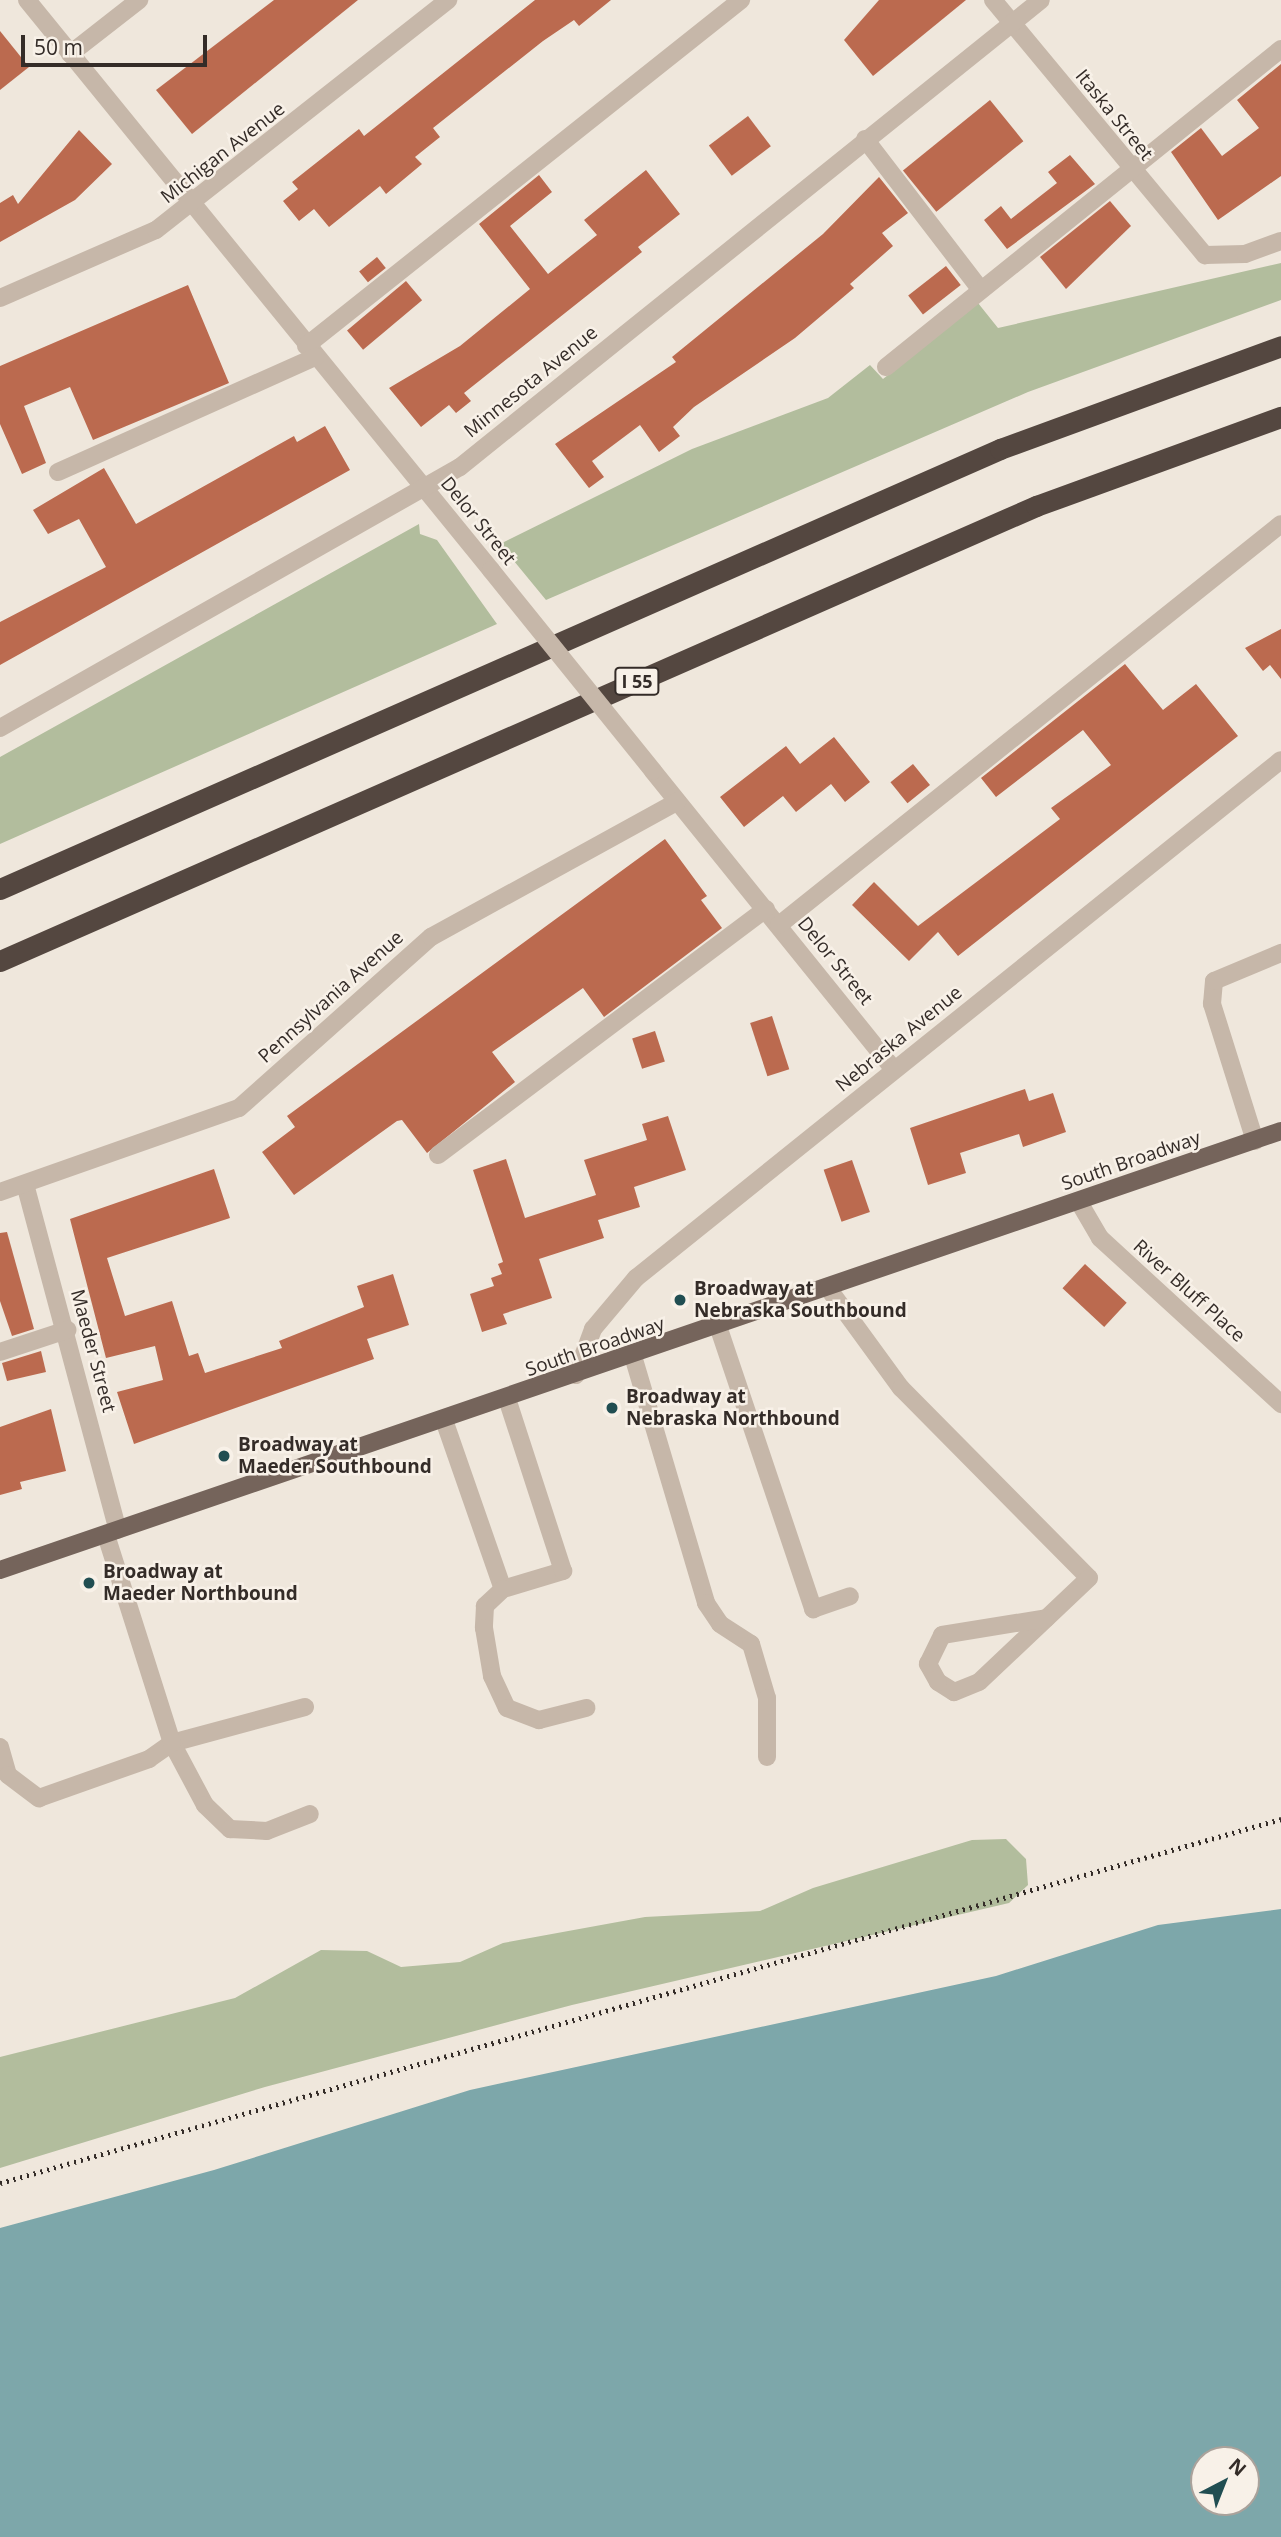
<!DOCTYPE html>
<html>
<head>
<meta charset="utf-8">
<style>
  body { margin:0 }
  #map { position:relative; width:1281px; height:2537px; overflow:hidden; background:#efe7dc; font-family:"Open Sans",sans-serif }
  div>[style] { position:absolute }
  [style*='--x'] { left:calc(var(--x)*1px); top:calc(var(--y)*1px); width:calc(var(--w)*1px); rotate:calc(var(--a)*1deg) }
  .green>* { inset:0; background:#b2bd9d }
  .water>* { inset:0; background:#7da7aa }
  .building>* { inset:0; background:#bb6a4f; transform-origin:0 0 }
  .minor>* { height:18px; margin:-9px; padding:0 9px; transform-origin:9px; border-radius:9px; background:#c6b7a9 }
  .major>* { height:18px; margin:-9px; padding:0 9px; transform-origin:9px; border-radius:9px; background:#75645b }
  .highway>* { height:21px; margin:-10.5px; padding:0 10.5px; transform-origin:10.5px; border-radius:10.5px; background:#544740 }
  .rail>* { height:5px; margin-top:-2.5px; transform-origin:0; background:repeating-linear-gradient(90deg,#342c28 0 2px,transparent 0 7px) }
  .minor-bridge>* { height:18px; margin:-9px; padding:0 9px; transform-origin:9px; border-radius:9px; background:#c6b7a9 }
  .dots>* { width:19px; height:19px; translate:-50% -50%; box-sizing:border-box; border:4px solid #f8f1e8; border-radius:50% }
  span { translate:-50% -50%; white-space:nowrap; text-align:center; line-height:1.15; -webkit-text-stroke:5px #f8f1e8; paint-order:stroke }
  .shield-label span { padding:2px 5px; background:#f8f1e8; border:2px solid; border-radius:5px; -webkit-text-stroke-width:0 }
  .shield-label { font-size:18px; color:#342c28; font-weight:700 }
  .street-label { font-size:19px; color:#342c28 }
  .poi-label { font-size:19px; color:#342c28; font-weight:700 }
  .left { translate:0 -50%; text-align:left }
  .north { position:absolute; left:1190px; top:2446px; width:70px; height:70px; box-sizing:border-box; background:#f8f1e8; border:2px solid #aaa29b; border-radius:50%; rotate:42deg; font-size:19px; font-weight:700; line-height:28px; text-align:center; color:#342c28 }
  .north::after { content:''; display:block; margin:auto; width:24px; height:32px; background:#214e52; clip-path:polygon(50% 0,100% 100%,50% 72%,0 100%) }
  .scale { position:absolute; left:21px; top:35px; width:186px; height:32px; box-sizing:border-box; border:4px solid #342c28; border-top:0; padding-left:9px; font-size:21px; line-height:24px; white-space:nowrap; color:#342c28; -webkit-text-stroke:5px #f8f1e8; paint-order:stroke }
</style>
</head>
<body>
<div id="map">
  <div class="green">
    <i style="clip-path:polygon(1281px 263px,1281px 300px,1028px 392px,546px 600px,500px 544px,692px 449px,828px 398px,870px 365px,883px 379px,978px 303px,998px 328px)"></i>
    <i style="clip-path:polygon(419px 524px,420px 534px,437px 540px,497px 624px,0 844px,0 757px)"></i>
    <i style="clip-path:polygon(1006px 1839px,1026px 1859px,1028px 1885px,1009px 1903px,572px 2005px,265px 2087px,0 2168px,0 2057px,235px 1998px,321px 1950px,367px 1951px,401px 1967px,460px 1962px,503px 1943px,645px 1917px,760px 1911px,813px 1888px,972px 1840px)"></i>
  </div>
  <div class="water">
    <i style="clip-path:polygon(evenodd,1281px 1909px,1281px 2537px,0 2537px,0 2228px,214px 2170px,470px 2090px,996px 1976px,1158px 1925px,1281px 1909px,1204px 2460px,1246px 2460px,1246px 2502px,1204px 2502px,1204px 2460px)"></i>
  </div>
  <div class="building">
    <i style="clip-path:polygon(274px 0,358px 0,192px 134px,156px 90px)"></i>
    <i style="clip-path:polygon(535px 0,611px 0,579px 26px,574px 20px,543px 41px,433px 128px,440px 137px,415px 157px,422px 164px,386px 194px,380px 186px,329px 227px,314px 209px,299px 221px,283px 201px,298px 189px,292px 182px,359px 129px,364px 136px)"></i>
    <i style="clip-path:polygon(879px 0,966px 0,873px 76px,844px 40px)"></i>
    <i style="clip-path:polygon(0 31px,29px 67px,0 90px)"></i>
    <i style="clip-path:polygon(1281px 64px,1281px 176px,1218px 220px,1171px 152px,1201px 128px,1222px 156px,1259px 128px,1237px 100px)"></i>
    <i style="left:990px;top:100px;width:53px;height:112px;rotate:51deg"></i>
    <i style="left:748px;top:116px;width:38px;height:49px;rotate:53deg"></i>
    <i style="clip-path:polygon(79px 130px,112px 164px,75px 200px,0 242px,0 203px,13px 195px,18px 204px)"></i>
    <i style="clip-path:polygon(1070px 155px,1095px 184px,1007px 249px,984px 220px,1001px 206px,1011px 219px,1057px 183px,1048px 172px)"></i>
    <i style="clip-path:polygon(646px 170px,680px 214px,638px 247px,642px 252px,464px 393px,471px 401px,456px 413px,449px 405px,421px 427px,389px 388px,460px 346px,530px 289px,479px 224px,539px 175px,552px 192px,510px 226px,548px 274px,597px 235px,584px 220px)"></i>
    <i style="clip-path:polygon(879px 177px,908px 213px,882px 233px,893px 246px,850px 284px,854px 288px,795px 338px,694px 407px,673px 427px,680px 436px,659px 452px,640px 425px,592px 461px,604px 477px,589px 488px,555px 444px,676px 362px,672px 357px,823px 234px)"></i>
    <i style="clip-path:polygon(1110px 201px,1131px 226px,1066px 289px,1040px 257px)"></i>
    <i style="left:377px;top:257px;width:14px;height:23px;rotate:51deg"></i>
    <i style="left:946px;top:266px;width:24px;height:48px;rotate:52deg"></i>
    <i style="left:406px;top:281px;width:25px;height:77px;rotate:50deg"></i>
    <i style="clip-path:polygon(188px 285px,229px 383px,93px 440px,70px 387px,24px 406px,46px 463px,22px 474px,0 424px,0 366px)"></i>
    <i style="clip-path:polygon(325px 426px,350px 470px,0 665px,0 622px,106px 567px,79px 519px,48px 534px,33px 510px,104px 468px,136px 524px,294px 436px,297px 442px)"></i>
    <i style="clip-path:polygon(1281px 629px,1281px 679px,1270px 665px,1263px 671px,1245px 648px)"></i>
    <i style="clip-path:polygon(1125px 664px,1163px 710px,1196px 684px,1238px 736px,958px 956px,938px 932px,909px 961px,852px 905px,874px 882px,918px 926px,1060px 819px,1051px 808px,1111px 765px,1083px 730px,996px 797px,981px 778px)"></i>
    <i style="clip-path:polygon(834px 737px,870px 782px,845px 802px,831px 784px,796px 812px,783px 796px,744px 827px,720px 797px,786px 746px,800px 764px)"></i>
    <i style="left:913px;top:764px;width:27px;height:29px;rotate:51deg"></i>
    <i style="clip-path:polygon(665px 839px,707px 896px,701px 900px,722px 928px,604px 1017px,583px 988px,492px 1052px,515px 1082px,427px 1153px,402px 1120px,397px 1121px,294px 1195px,262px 1152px,295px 1127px,287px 1116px)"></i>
    <i style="left:772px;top:1016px;width:56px;height:23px;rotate:72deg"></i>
    <i style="left:655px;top:1031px;width:32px;height:24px;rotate:72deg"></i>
    <i style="clip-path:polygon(1025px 1089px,1029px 1101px,1053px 1093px,1066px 1132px,1023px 1147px,1019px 1134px,960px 1153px,966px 1173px,928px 1185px,910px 1128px)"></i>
    <i style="clip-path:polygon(668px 1116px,686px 1170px,634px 1187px,640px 1207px,598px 1220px,604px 1238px,539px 1259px,552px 1298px,503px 1314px,507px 1324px,482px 1332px,470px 1294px,494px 1286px,491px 1278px,502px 1274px,498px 1264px,503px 1262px,473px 1170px,506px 1159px,525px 1218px,596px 1195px,584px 1160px,647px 1140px,642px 1124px)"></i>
    <i style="left:852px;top:1160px;width:55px;height:30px;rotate:71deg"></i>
    <i style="clip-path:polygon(214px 1169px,230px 1218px,107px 1258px,125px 1316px,172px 1301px,189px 1356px,198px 1353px,205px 1373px,282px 1348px,279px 1341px,364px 1307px,357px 1286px,393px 1274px,409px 1325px,367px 1339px,374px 1359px,134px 1444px,117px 1392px,163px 1380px,155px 1346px,106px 1358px,70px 1219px)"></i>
    <i style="clip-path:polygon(7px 1232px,34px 1329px,12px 1336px,0 1301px,0 1233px)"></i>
    <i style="left:1085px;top:1264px;width:57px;height:33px;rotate:43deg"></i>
    <i style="clip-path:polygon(41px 1351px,46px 1372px,7px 1381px,2px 1363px)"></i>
    <i style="clip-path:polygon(51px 1409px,66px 1471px,20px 1482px,22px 1489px,0 1495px,0 1427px)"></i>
  </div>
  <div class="minor">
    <i style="--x:27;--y:0;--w:735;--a:50.85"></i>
    <i style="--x:993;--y:0;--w:332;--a:50.3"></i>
    <i style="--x:1205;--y:255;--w:40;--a:-1.4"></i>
    <i style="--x:1245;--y:254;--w:38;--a:-20"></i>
    <i style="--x:70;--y:54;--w:88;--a:-38"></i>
    <i style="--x:865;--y:139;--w:190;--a:52.5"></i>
    <i style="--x:0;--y:298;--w:170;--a:-23.6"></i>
    <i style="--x:156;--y:230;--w:372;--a:-38.2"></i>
    <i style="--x:306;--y:346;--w:556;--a:-38.5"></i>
    <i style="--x:886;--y:367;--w:507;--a:-38.84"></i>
    <i style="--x:58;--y:472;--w:282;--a:-24.1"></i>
    <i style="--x:0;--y:728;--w:529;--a:-29.57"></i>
    <i style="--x:460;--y:467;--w:745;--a:-38.79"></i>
    <i style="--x:653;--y:771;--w:384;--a:51.1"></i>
    <i style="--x:779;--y:925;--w:642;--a:-38.62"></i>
    <i style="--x:1255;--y:1141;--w:144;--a:-107.4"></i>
    <i style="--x:1212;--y:1004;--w:23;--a:-85"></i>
    <i style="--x:1214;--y:981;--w:73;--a:-22.7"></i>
    <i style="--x:438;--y:1155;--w:410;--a:-36.9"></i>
    <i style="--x:25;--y:1184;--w:358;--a:75"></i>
    <i style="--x:0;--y:1192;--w:253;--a:-19.4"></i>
    <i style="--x:239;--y:1108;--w:257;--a:-41.7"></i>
    <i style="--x:431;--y:937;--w:281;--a:-28.8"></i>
    <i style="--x:1079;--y:1202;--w:42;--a:59.7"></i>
    <i style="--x:1100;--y:1238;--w:246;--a:42.5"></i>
    <i style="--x:828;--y:1288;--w:124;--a:53.9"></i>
    <i style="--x:901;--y:1388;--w:267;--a:45.3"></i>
    <i style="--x:1089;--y:1578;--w:151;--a:136.6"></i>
    <i style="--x:979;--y:1682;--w:27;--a:158"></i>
    <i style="--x:954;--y:1692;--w:19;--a:-148"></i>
    <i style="--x:938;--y:1682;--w:21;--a:-119"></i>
    <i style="--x:928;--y:1664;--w:32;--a:-64"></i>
    <i style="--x:942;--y:1635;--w:106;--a:-9.2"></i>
    <i style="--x:718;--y:1326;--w:299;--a:71.4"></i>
    <i style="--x:813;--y:1609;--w:39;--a:-19"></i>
    <i style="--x:0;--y:1352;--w:71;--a:-18.2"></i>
    <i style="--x:633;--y:1356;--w:258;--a:73.5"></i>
    <i style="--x:706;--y:1603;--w:25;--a:56"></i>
    <i style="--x:720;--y:1624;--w:37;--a:33"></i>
    <i style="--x:751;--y:1644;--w:56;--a:73.5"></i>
    <i style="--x:767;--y:1698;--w:59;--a:90"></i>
    <i style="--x:576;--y:1375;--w:49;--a:-69.7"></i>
    <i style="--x:593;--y:1329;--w:67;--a:-49.9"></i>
    <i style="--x:636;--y:1278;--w:827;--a:-38.77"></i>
    <i style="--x:444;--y:1420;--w:179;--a:70.8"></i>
    <i style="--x:503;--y:1589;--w:63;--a:-16.7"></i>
    <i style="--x:563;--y:1571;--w:181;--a:-108"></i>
    <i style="--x:503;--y:1589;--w:25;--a:137"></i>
    <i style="--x:485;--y:1606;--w:22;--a:93"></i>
    <i style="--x:484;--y:1628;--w:49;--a:80.5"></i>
    <i style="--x:492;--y:1676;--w:35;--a:65"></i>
    <i style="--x:507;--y:1708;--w:34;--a:21"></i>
    <i style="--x:539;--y:1720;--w:49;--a:-14.3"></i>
    <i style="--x:305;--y:1707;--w:138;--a:164.9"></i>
    <i style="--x:172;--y:1743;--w:70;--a:62"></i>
    <i style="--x:205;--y:1805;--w:35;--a:44"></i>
    <i style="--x:230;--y:1829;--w:37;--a:3"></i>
    <i style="--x:267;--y:1831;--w:46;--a:-21.6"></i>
    <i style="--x:0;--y:1747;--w:29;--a:74"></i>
    <i style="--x:8;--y:1775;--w:39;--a:37"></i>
    <i style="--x:39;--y:1798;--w:117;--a:-19.5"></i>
    <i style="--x:149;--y:1759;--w:28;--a:-35"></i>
    <i style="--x:172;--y:1743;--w:218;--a:-107.6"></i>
  </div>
  <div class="major">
    <i style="--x:0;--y:1570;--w:1354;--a:-18.92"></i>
  </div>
  <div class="highway">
    <i style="--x:0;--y:889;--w:1093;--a:-23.75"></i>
    <i style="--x:1000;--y:449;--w:299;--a:-20.1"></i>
    <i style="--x:0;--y:961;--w:1132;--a:-23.71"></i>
    <i style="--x:1036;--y:506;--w:261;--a:-20"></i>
  </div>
  <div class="rail">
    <i style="--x:0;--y:2183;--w:1332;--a:-15.86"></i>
  </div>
  <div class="minor-bridge">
    <i style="--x:491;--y:570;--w:258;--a:51.1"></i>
  </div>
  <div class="dots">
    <i style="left:680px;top:1300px;background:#214e52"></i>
    <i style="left:612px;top:1408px;background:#214e52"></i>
    <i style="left:224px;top:1456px;background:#214e52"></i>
    <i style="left:89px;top:1583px;background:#214e52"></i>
  </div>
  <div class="shield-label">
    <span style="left:637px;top:681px">I 55</span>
  </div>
  <div class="street-label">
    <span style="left:1114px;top:115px;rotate:51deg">Itaska Street</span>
    <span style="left:223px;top:153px;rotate:-38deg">Michigan Avenue</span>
    <span style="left:531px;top:382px;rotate:-39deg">Minnesota Avenue</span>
    <span style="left:478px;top:521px;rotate:51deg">Delor Street</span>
    <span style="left:835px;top:961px;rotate:51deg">Delor Street</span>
    <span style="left:331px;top:997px;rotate:-42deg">Pennsylvania Avenue</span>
    <span style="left:899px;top:1039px;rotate:-39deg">Nebraska Avenue</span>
    <span style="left:1131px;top:1161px;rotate:-19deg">South Broadway</span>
    <span style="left:1189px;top:1291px;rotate:42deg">River Bluff Place</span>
    <span style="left:595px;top:1347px;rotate:-19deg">South Broadway</span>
    <span style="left:93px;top:1351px;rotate:75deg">Maeder Street</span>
  </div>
  <div class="poi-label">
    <span class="left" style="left:694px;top:1300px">Broadway at<br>Nebraska Southbound</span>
    <span class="left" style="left:626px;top:1408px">Broadway at<br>Nebraska Northbound</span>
    <span class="left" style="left:238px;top:1456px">Broadway at<br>Maeder Southbound</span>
    <span class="left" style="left:103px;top:1583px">Broadway at<br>Maeder Northbound</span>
  </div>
  <div class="north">N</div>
  <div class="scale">50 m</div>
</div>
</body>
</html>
